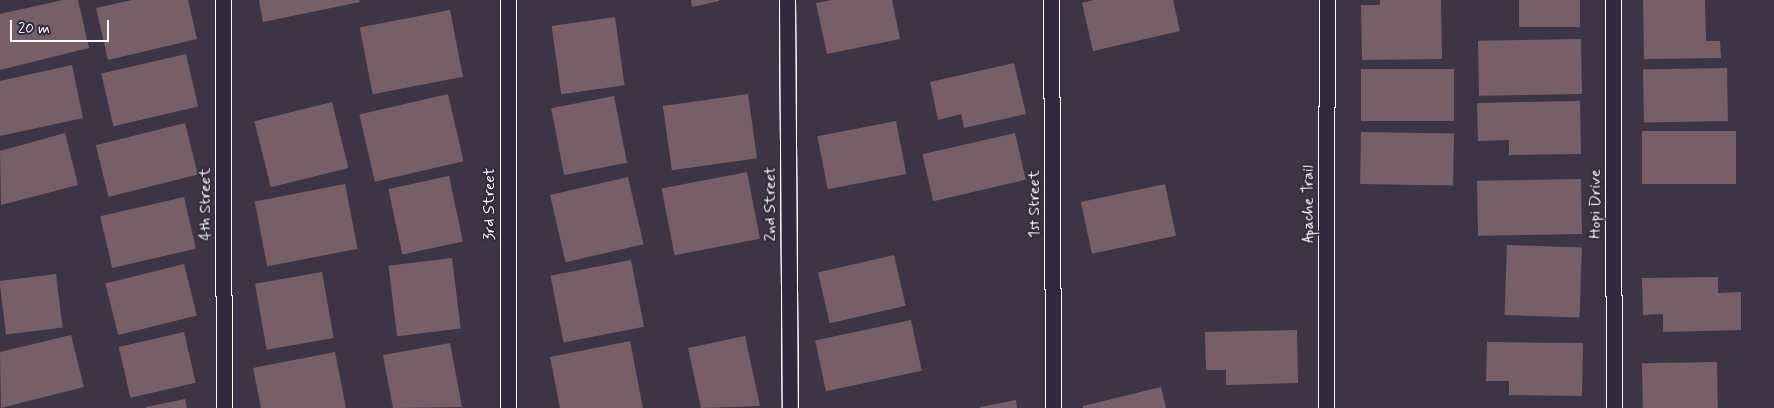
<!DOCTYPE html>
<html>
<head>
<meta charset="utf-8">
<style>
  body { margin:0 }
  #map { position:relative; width:1774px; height:408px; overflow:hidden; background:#3d3546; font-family:Mynerve,sans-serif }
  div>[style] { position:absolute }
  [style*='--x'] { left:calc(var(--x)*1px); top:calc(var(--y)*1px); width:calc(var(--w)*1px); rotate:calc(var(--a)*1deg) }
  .building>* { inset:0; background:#775f68; transform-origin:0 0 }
  .roads { filter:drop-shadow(1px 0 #fff) drop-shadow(-1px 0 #fff) drop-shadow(0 1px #fff) drop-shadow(0 -1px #fff) }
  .service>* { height:15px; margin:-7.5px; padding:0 7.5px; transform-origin:7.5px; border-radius:7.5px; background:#2f2a3d }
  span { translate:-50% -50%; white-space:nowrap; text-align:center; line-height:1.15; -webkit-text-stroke:4px #2f2a3d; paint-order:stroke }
  .street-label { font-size:16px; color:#fff }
  .scale { position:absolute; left:10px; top:20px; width:99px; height:22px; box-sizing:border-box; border:2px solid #fff; border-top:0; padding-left:6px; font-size:15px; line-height:18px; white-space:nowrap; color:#fff; -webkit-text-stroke:4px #2f2a3d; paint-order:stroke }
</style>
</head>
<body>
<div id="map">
  <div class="building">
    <i style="clip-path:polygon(63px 0,78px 0,89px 48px,0 70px,0 14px)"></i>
    <i style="clip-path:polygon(132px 0,188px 0,197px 39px,108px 60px,96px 8px)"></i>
    <i style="clip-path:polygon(259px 0,359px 0,360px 2px,263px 22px)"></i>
    <i style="clip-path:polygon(691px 0,719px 0,719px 1px,692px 7px)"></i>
    <i style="clip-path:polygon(832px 0,892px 0,900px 39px,827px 54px,816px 3px)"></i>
    <i style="clip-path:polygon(1094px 0,1173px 0,1180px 31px,1093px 51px,1082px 3px)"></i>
    <i style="clip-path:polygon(1380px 0,1441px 0,1442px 59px,1362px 60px,1361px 5px,1380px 5px)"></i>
    <i style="left:1519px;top:0;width:61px;height:27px"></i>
    <i style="clip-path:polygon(1643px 0,1705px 0,1706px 41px,1720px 41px,1721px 58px,1644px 59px)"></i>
    <i style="left:450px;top:10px;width:68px;height:92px;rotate:79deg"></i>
    <i style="left:615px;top:17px;width:69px;height:64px;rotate:82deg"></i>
    <i style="left:1581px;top:39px;width:55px;height:103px;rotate:89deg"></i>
    <i style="left:186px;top:54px;width:54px;height:87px;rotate:77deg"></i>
    <i style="clip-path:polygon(1014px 63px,1026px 114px,964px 128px,961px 114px,938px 120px,930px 82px)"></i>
    <i style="clip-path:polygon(72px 65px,83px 118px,0 136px,0 81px)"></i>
    <i style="left:1727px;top:68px;width:53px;height:84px;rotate:89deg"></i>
    <i style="left:1454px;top:69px;width:52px;height:93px;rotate:90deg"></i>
    <i style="left:448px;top:94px;width:69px;height:91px;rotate:77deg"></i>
    <i style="left:748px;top:94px;width:65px;height:86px;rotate:82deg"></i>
    <i style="left:614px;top:96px;width:68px;height:64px;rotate:79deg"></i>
    <i style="clip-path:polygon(1580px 101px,1581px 154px,1509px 155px,1509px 140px,1478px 141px,1477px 103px)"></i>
    <i style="left:332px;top:102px;width:68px;height:80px;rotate:76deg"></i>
    <i style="left:896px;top:121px;width:54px;height:80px;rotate:79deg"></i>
    <i style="left:185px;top:123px;width:53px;height:92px;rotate:76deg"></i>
    <i style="left:1736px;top:131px;width:53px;height:94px;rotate:90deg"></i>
    <i style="left:1361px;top:132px;width:93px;height:52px;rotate:1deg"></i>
    <i style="clip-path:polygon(65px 133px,78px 185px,1px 205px,0 151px)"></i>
    <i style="left:1015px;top:133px;width:48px;height:95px;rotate:77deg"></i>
    <i style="left:747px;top:172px;width:68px;height:87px;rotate:79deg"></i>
    <i style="left:449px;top:176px;width:67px;height:62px;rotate:78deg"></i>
    <i style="left:628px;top:177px;width:69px;height:80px;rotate:77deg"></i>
    <i style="left:1581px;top:179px;width:55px;height:104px;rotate:89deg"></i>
    <i style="left:345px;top:184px;width:66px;height:92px;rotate:79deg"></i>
    <i style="left:1165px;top:184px;width:53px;height:86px;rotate:78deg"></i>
    <i style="left:184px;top:197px;width:53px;height:86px;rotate:77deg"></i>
    <i style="left:1507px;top:245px;width:75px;height:70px;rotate:2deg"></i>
    <i style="left:894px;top:255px;width:52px;height:78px;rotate:77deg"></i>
    <i style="left:452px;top:258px;width:71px;height:64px;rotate:83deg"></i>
    <i style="left:631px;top:260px;width:68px;height:82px;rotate:79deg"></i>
    <i style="left:184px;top:264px;width:53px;height:81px;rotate:76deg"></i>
    <i style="left:322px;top:272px;width:67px;height:68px;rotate:80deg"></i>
    <i style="left:56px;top:274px;width:54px;height:57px;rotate:83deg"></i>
    <i style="clip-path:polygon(1718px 277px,1718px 293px,1741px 292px,1741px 330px,1663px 332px,1663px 314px,1643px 315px,1642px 278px)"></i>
    <i style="left:911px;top:320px;width:52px;height:98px;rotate:78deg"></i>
    <i style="clip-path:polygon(1297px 330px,1298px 383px,1226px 385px,1226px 370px,1206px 370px,1205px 332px)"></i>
    <i style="left:184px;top:332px;width:52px;height:67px;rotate:77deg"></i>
    <i style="clip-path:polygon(71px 335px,84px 387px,1px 408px,0 352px)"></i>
    <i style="clip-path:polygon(745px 336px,760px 406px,701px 408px,688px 348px)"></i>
    <i style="clip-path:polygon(630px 341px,643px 408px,560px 408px,550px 357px)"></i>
    <i style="clip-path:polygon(1487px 342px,1583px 343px,1582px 396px,1509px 395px,1509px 381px,1486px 381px)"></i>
    <i style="clip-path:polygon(450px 343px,462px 407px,393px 408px,383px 355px)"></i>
    <i style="clip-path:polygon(335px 352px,346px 408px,261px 408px,253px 368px)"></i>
    <i style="left:1717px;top:362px;width:46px;height:75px;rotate:89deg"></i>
    <i style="clip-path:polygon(1161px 387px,1166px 408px,1083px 408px,1083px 406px)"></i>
    <i style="clip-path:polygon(185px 399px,187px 408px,146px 408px,146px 407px)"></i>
    <i style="clip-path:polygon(1016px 400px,1017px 408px,980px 408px,980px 407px)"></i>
  </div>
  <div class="roads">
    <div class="service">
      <i style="--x:223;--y:0;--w:408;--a:89.9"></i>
      <i style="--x:508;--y:0;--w:408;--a:90"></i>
      <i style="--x:787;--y:0;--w:408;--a:89.6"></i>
      <i style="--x:1051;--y:0;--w:408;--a:89.7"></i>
      <i style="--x:1613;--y:0;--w:408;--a:89.9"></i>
      <i style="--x:1326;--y:408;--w:408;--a:-89.9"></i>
    </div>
  </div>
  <div class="street-label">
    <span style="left:206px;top:204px;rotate:-90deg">4th Street</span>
    <span style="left:490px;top:204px;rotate:-90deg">3rd Street</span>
    <span style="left:771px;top:204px;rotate:-90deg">2nd Street</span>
    <span style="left:1035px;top:204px;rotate:-90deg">1st Street</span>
    <span style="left:1309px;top:204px;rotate:-90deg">Apache Trail</span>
    <span style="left:1596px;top:204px;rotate:-90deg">Hopi Drive</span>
  </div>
  <div class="scale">20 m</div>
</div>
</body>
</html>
